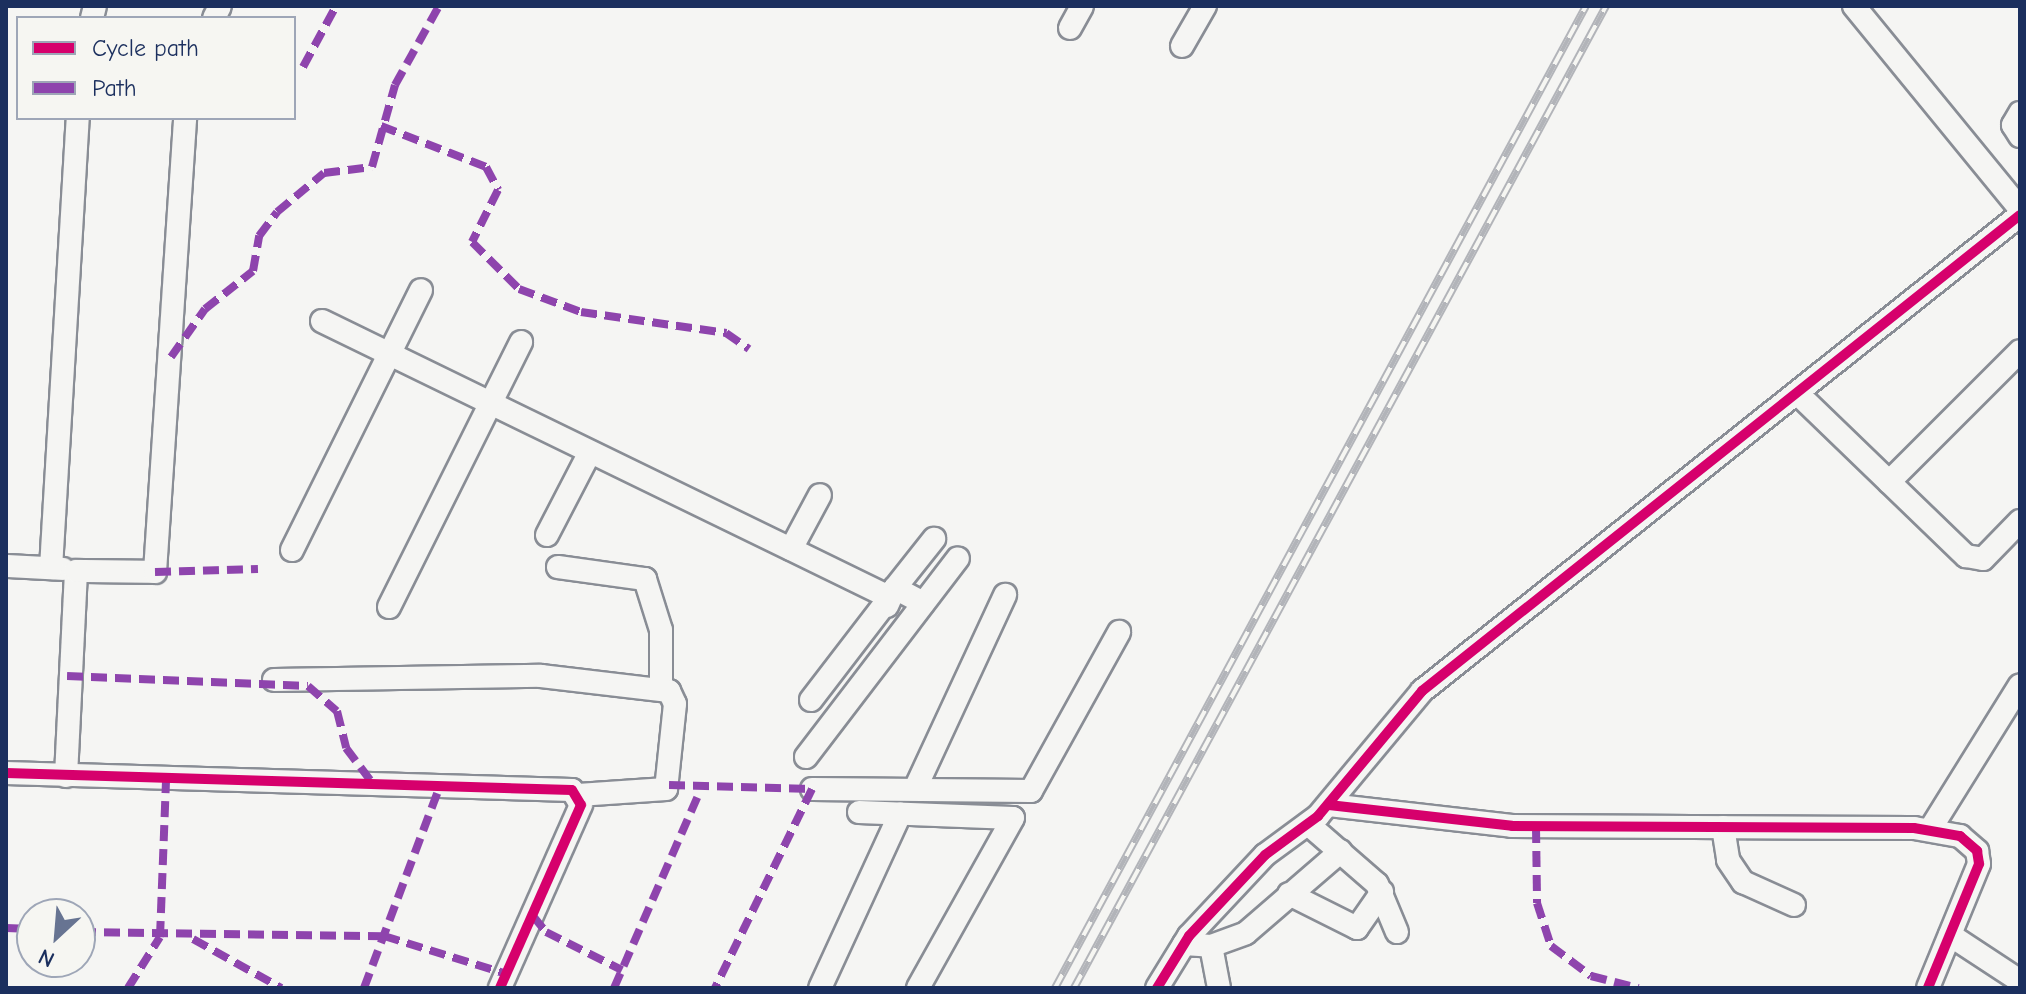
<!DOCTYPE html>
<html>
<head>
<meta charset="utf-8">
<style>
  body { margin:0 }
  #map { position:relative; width:2026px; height:994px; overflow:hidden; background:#f5f5f3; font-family:"Comic Neue",sans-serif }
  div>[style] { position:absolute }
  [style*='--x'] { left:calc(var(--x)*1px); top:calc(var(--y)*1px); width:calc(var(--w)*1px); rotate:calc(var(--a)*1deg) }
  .roads { filter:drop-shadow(2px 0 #898d95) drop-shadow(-2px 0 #898d95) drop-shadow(0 2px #898d95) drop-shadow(0 -2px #898d95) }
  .minor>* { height:22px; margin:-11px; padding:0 11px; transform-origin:11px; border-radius:11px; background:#f5f5f3 }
  .rail>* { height:8px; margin-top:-4px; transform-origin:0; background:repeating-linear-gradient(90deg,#f6f6f2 0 15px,#b2b4b9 0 30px); box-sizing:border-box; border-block:2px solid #b2b4b9 }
  .quiet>* { height:8px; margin-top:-4px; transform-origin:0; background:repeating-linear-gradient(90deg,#8e44ad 0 16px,transparent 0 24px) }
  .cycleway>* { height:10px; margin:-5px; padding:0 5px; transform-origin:5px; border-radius:5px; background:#d6006c }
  span { translate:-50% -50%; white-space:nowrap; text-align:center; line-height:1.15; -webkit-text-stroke:6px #f6f6f2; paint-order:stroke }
  .frame { position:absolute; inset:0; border:8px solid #1b2f5e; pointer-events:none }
  .legend { position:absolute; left:16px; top:16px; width:280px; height:104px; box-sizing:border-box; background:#f6f6f2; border:2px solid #9ea6b7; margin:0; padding:10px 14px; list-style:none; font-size:24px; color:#1b2f5e }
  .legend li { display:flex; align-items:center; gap:16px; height:40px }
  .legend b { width:40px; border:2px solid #9ea6b7 }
  .north { position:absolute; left:16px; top:898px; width:80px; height:80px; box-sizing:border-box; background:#f6f6f2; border:2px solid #9ea6b7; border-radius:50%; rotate:206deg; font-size:22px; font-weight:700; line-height:32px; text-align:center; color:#1b2f5e }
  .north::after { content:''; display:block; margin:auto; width:28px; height:36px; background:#677492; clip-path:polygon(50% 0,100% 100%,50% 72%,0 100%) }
</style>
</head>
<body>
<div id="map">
  <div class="roads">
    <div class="minor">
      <i style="--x:1854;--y:6;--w:262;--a:50.7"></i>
      <i style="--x:92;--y:18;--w:12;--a:-76"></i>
      <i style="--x:214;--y:18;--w:13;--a:-63"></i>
      <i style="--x:1070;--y:28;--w:25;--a:-61"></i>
      <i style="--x:1182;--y:46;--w:46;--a:-60.1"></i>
      <i style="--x:2020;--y:113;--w:14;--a:120"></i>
      <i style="--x:2013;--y:125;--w:13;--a:58"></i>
      <i style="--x:322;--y:321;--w:628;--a:25.95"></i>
      <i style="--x:1797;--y:393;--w:235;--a:44"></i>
      <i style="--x:1966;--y:556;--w:17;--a:10"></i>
      <i style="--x:1983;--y:559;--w:53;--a:-45.8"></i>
      <i style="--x:1889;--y:482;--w:185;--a:-45"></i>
      <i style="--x:547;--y:535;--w:93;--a:-62.6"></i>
      <i style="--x:791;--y:549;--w:61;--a:-61.8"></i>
      <i style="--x:292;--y:550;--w:290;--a:-63.6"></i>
      <i style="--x:6;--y:566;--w:57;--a:3"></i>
      <i style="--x:558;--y:567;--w:88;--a:7.9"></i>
      <i style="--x:645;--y:579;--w:53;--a:72.6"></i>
      <i style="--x:661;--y:630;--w:55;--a:90"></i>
      <i style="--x:51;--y:568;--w:451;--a:-86.6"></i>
      <i style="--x:895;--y:588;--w:63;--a:-51.5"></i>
      <i style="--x:887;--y:606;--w:20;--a:-66"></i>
      <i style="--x:895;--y:588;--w:32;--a:28"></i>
      <i style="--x:389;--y:607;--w:296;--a:-63.5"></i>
      <i style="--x:274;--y:680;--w:267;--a:-0.9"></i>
      <i style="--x:541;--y:676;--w:129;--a:6.7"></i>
      <i style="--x:669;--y:691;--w:14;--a:65"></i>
      <i style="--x:675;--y:704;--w:85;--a:96"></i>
      <i style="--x:666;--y:789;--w:88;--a:176.1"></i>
      <i style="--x:811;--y:700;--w:125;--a:-52.5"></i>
      <i style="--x:806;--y:757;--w:250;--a:-52.6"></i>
      <i style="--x:6;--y:773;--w:566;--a:1.72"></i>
      <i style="--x:572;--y:790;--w:17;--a:59"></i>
      <i style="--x:581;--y:805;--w:200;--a:113.9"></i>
      <i style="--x:66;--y:776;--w:205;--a:-87.2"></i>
      <i style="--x:76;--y:571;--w:79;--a:0.7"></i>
      <i style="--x:155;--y:572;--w:455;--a:-86.2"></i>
      <i style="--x:916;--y:787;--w:212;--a:-65.1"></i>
      <i style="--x:812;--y:789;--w:219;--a:0.5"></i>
      <i style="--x:1031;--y:791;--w:182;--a:-61"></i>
      <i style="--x:1329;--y:805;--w:184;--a:6.5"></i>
      <i style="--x:1512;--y:826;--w:402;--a:0.3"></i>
      <i style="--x:1914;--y:828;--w:47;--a:9.9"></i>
      <i style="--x:1960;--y:836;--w:23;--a:41"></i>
      <i style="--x:1977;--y:851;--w:13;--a:81"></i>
      <i style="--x:1979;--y:864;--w:134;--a:112.4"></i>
      <i style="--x:859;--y:812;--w:154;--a:2.2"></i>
      <i style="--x:1013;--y:818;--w:195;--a:119.2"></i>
      <i style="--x:1308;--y:824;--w:91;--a:41"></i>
      <i style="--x:1377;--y:884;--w:52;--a:67.4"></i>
      <i style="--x:1723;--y:827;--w:33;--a:81"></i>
      <i style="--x:1728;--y:860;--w:27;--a:56"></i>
      <i style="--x:1743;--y:882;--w:56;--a:24.3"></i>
      <i style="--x:1931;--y:828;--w:168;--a:-58.1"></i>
      <i style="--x:1289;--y:894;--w:76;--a:26.6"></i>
      <i style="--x:1357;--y:928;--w:44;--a:-55.2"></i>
      <i style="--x:1950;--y:935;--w:84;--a:33.3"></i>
      <i style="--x:1184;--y:944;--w:27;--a:4"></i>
      <i style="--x:1211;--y:946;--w:37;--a:-20"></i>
      <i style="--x:1246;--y:933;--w:125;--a:-40.8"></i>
      <i style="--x:1211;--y:946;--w:43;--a:79.2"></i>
      <i style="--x:820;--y:988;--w:192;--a:-65.3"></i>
      <i style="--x:1157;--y:988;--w:61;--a:-58.4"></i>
      <i style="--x:1189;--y:936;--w:111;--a:-46.8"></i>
      <i style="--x:1265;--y:855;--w:66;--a:-36.3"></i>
      <i style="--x:1318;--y:816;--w:163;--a:-50.2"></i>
      <i style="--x:1422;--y:691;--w:764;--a:-38.52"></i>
    </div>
  </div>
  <div class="rail">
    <i style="--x:1055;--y:988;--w:1116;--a:-61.6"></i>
    <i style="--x:1074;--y:988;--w:1117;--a:-61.55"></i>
  </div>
  <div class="quiet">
    <i style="--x:303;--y:67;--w:69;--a:-61.6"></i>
    <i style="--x:381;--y:126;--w:113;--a:21.3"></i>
    <i style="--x:486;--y:167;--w:26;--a:62"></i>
    <i style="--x:498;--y:190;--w:58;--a:116.6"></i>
    <i style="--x:472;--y:242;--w:66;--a:45"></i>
    <i style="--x:519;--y:289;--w:66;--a:20.4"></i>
    <i style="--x:581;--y:312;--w:147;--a:8.2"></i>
    <i style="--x:726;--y:333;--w:28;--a:35"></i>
    <i style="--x:171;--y:357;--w:59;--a:-54.7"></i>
    <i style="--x:205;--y:309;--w:61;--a:-38.4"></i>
    <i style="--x:253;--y:271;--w:36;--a:-80"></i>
    <i style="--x:259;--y:236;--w:30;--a:-53"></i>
    <i style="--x:277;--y:212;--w:61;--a:-39.7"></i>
    <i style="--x:324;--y:173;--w:48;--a:-7.1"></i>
    <i style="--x:372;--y:167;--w:85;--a:-74.3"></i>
    <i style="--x:395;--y:85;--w:90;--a:-60.9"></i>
    <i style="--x:155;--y:572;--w:103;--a:-1.7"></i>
    <i style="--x:67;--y:676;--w:241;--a:2.4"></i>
    <i style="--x:308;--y:686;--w:38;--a:41"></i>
    <i style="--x:337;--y:711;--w:38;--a:76"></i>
    <i style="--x:346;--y:748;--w:40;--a:53"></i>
    <i style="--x:669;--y:785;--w:143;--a:1.6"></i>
    <i style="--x:812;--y:789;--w:221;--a:116"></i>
    <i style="--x:1536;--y:827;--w:76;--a:89.2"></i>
    <i style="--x:1537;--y:903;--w:45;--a:72"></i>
    <i style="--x:1551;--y:946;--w:50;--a:36.9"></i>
    <i style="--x:1591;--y:976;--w:49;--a:14.3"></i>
    <i style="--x:533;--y:916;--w:21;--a:51"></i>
    <i style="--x:546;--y:932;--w:85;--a:26.6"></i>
    <i style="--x:6;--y:928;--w:26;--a:2"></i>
    <i style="--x:80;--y:932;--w:304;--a:0.8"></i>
    <i style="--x:384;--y:936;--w:129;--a:17.2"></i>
    <i style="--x:193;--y:939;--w:101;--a:29.1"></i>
    <i style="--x:128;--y:988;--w:60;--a:-57.9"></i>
    <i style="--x:160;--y:937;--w:158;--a:-87.8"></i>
    <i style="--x:364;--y:988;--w:219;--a:-69.4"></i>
    <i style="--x:614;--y:988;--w:215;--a:-66.4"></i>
  </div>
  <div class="cycleway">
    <i style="--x:6;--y:773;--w:566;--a:1.72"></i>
    <i style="--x:572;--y:790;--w:17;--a:59"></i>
    <i style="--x:581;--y:805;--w:200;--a:113.9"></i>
    <i style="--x:1329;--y:805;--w:184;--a:6.5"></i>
    <i style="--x:1512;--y:826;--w:402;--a:0.3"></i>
    <i style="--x:1914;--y:828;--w:47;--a:9.9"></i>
    <i style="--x:1960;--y:836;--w:23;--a:41"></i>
    <i style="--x:1977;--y:851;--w:13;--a:81"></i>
    <i style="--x:1979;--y:864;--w:134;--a:112.4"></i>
    <i style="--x:1157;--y:988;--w:61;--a:-58.4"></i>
    <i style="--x:1189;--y:936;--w:111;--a:-46.8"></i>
    <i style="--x:1265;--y:855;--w:66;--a:-36.3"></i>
    <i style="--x:1318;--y:816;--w:163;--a:-50.2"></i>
    <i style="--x:1422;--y:691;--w:764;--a:-38.52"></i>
  </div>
  <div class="frame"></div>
  <ul class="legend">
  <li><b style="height:10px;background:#d6006c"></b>Cycle path</li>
  <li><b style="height:10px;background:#8e44ad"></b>Path</li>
  </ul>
  <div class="north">N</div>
</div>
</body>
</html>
